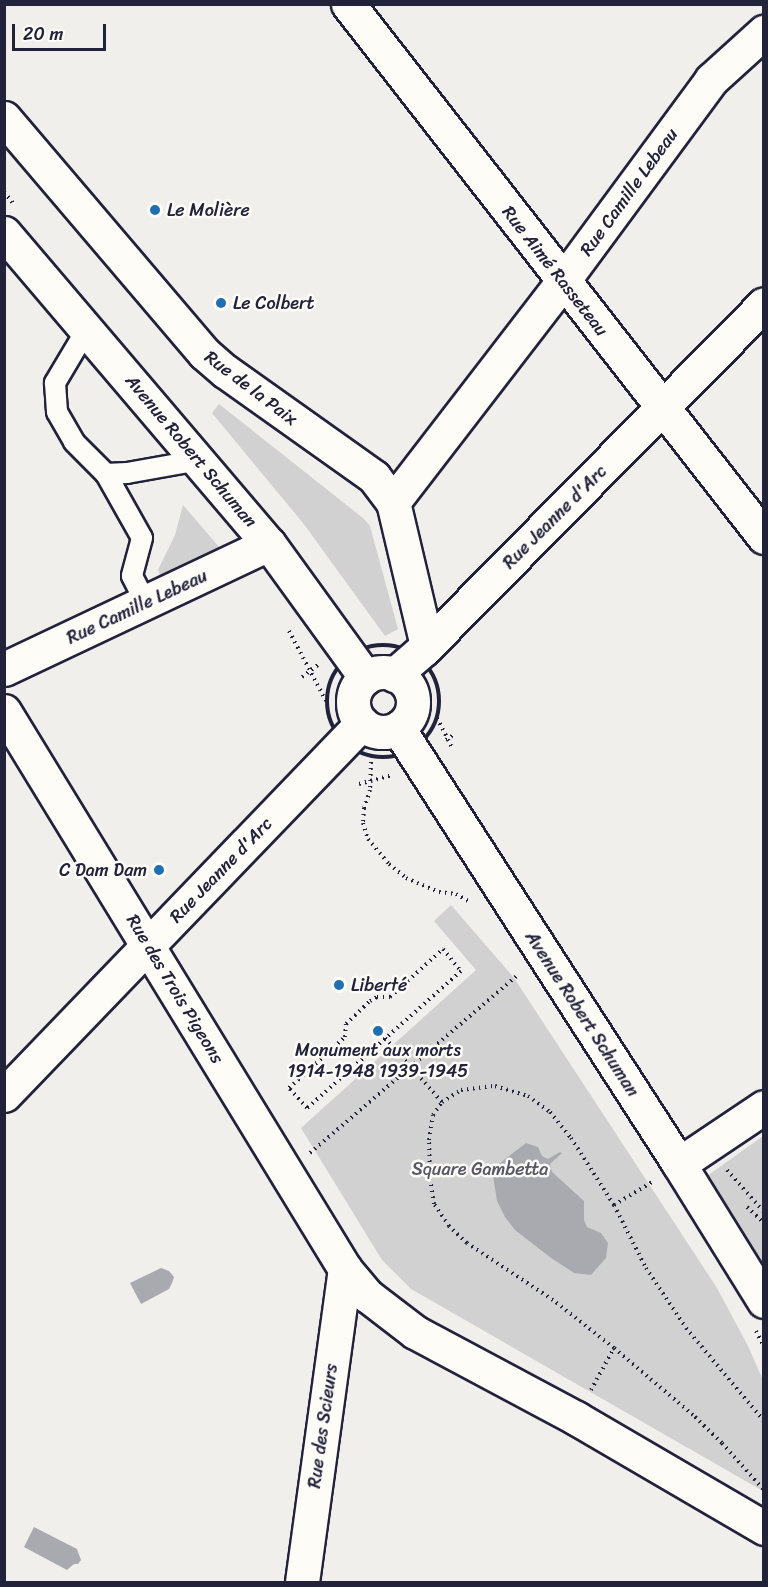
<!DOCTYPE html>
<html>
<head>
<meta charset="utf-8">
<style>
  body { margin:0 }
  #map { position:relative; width:768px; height:1587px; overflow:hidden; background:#f0efec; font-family:Sriracha,sans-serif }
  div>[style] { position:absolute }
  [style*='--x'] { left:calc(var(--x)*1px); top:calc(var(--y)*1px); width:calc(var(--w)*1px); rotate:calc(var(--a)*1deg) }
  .green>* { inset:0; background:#d2d1d1 }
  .water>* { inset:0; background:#a9a9b0 }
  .path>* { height:4px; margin-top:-2px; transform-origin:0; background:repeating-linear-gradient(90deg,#22223b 0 1.5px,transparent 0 6px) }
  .path>.ring { margin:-2px; padding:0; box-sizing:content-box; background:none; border:4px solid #22223b; border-radius:50% }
  .roads { filter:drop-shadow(2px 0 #22223b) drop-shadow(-2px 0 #22223b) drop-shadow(0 2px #22223b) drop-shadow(0 -2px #22223b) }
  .lane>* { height:20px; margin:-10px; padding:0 10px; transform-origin:10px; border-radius:10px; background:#fdfcf7 }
  .street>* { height:33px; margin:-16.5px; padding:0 16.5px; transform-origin:16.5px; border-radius:16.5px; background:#fdfcf7 }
  .secondary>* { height:33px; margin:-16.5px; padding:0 16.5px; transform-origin:16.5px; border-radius:16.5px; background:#fdfcf7 }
  .secondary>.ring { margin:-16.5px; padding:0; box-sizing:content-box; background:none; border:33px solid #fdfcf7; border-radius:50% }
  .dots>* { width:16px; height:16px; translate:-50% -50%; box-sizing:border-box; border:3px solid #fdfcf7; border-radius:50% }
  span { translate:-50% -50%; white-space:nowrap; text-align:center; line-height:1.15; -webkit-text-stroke:5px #fdfcf7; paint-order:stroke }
  .street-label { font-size:18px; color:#22223b }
  .poi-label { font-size:18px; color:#22223b }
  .left { translate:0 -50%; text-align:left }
  .right { translate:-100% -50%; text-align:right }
  .park-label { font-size:18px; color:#575768 }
  .frame { position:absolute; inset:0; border:6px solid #22223b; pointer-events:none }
  .scale { position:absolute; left:12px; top:24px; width:94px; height:27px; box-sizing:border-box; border:3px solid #22223b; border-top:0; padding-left:8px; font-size:18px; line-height:21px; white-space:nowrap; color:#22223b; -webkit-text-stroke:4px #fdfcf7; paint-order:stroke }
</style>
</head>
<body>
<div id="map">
  <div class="green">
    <i style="clip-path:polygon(219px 404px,363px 518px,370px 526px,398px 629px,385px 636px,303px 523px,212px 413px)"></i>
    <i style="clip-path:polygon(183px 505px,226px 555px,164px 585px,158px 570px,175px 535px)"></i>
    <i style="clip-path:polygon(451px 905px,514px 978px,717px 1288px,748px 1346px,763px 1380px,763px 1491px,411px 1289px,382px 1260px,301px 1128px,476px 970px,434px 921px)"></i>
    <i style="clip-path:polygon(763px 1136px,763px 1278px,707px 1176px)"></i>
  </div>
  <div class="water">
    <i style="clip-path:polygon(526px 1143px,538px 1147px,542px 1156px,548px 1159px,560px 1152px,562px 1153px,550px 1164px,552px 1172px,584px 1201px,584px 1220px,587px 1227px,601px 1233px,608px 1243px,606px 1258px,591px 1275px,574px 1273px,551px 1258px,515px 1230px,505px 1217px,497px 1201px,493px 1176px,495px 1168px,505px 1159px)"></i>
    <i style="clip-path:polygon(161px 1268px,169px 1271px,174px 1277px,172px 1283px,169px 1289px,141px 1304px,130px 1283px)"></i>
    <i style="clip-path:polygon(34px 1527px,77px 1549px,81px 1560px,78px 1564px,74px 1564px,67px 1570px,24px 1547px)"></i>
  </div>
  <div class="path">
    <i style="--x:4;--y:192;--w:14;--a:51"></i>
    <i style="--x:289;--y:631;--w:79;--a:62.1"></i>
    <i class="ring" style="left:327px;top:645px;width:108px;height:108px"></i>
    <i style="--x:302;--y:677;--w:20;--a:-37"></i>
    <i style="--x:437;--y:718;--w:33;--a:63"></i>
    <i style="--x:446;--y:740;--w:11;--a:-34"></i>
    <i style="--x:371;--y:762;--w:28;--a:92"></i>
    <i style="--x:370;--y:790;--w:19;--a:108"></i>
    <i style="--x:364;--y:808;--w:15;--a:94"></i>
    <i style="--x:363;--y:823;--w:17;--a:73"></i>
    <i style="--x:368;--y:839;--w:33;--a:50"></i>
    <i style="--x:389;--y:864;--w:22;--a:39"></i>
    <i style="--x:406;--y:878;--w:36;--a:23"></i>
    <i style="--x:439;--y:892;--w:17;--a:7"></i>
    <i style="--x:456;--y:894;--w:16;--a:30"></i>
    <i style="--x:359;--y:784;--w:34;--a:-15"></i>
    <i style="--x:443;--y:949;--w:28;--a:51"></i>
    <i style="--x:461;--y:971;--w:206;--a:138.3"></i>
    <i style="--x:307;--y:1108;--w:27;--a:-132"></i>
    <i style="--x:289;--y:1088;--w:76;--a:-42.3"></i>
    <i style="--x:345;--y:1037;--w:13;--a:-86"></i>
    <i style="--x:346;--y:1024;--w:33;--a:-44"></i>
    <i style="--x:370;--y:1001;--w:8;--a:-30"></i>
    <i style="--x:377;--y:997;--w:13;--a:0"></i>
    <i style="--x:390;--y:997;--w:72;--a:-42.2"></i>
    <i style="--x:385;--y:1038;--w:86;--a:48.3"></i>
    <i style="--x:310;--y:1153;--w:274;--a:-40.6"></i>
    <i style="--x:727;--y:1170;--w:56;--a:48.6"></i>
    <i style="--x:614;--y:1205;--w:44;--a:-31.2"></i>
    <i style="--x:747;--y:1207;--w:23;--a:43"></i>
    <i style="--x:756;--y:1331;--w:18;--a:63"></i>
    <i style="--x:591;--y:1390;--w:48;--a:-61.3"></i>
    <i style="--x:763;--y:1489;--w:62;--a:-131.7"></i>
    <i style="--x:722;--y:1443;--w:40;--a:-136"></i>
    <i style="--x:693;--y:1415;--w:104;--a:-139.7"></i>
    <i style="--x:614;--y:1348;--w:78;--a:-141.8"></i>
    <i style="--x:553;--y:1300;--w:103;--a:-146.5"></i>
    <i style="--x:467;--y:1243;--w:25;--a:-137"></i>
    <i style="--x:449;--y:1226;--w:27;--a:-124"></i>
    <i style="--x:434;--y:1204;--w:24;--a:-99"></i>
    <i style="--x:430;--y:1180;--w:40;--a:-91.4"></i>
    <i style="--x:429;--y:1140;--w:25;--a:-81"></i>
    <i style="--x:433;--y:1115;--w:16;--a:-55"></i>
    <i style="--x:442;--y:1102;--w:22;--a:-32"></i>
    <i style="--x:461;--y:1090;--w:34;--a:-7"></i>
    <i style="--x:495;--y:1086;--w:34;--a:17"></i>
    <i style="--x:528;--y:1096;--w:27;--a:36"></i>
    <i style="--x:550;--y:1112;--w:33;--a:51"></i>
    <i style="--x:571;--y:1138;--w:80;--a:57.3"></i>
    <i style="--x:614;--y:1205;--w:71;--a:63.1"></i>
    <i style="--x:646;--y:1268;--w:72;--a:56.3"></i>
    <i style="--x:686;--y:1328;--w:121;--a:50"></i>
  </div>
  <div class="roads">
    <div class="lane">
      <i style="--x:87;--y:329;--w:63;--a:120.7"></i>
      <i style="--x:55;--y:383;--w:29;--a:86"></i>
      <i style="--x:57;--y:412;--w:34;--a:60"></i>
      <i style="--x:74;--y:442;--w:45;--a:45"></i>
      <i style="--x:106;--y:474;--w:21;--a:-3"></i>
      <i style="--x:127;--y:473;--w:74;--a:-10.1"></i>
      <i style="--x:106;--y:474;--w:73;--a:60.6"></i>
      <i style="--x:142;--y:538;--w:39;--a:105"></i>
      <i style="--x:132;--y:576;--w:31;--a:63"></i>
    </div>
    <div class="street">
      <i style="--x:348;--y:4;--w:676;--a:52.03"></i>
      <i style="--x:4;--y:118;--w:309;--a:49.6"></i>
      <i style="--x:204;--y:353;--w:28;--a:41"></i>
      <i style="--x:225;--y:371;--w:183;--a:35.4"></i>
      <i style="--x:374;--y:477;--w:31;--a:53"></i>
      <i style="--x:393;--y:502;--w:148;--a:76.7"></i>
      <i style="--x:393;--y:502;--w:279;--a:-52.4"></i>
      <i style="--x:563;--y:281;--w:250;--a:-53.6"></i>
      <i style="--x:711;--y:80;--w:72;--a:-42.2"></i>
      <i style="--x:4;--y:669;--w:293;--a:-25.3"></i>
      <i style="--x:394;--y:675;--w:40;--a:-41"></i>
      <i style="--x:424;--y:649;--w:484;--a:-45.4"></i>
      <i style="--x:4;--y:711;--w:654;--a:58.57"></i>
      <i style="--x:345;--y:1269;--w:35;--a:50"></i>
      <i style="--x:368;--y:1296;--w:59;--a:37.5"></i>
      <i style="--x:415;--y:1332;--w:183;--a:28.1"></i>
      <i style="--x:576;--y:1418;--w:218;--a:30.3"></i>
      <i style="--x:4;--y:1095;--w:516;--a:-46.1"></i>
      <i style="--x:679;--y:1164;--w:102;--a:-33.8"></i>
      <i style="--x:302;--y:1582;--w:316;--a:-82.2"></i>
    </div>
    <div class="secondary">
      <i style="--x:4;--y:233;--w:409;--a:49.6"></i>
      <i style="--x:269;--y:544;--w:165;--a:54.1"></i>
      <i class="ring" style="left:353px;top:672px;width:27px;height:27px"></i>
      <i style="--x:398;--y:728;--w:519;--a:57.2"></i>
      <i style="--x:679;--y:1164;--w:161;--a:58.2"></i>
    </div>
  </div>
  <div class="dots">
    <i style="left:155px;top:210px;background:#1f6fb2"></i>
    <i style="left:221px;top:303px;background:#1f6fb2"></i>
    <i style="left:159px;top:870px;background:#1f6fb2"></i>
    <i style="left:339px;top:985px;background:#1f6fb2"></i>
    <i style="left:378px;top:1031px;background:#1f6fb2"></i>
  </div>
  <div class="street-label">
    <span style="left:629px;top:192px;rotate:-54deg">Rue Camille Lebeau</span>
    <span style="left:555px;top:271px;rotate:52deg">Rue Aimé Rasseteau</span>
    <span style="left:251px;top:388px;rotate:37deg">Rue de la Paix</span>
    <span style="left:191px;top:451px;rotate:50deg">Avenue Robert Schuman</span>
    <span style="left:555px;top:517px;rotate:-45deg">Rue Jeanne d'Arc</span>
    <span style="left:137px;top:607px;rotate:-25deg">Rue Camille Lebeau</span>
    <span style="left:221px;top:870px;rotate:-46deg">Rue Jeanne d'Arc</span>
    <span style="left:175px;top:989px;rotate:59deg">Rue des Trois Pigeons</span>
    <span style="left:582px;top:1014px;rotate:57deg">Avenue Robert Schuman</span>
    <span style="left:323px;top:1426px;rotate:-82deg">Rue des Scieurs</span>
  </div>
  <div class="poi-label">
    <span class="left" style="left:167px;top:210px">Le Molière</span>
    <span class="left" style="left:233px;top:303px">Le Colbert</span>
    <span class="right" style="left:147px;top:870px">C Dam Dam</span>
    <span class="left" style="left:351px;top:985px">Liberté</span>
    <span style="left:378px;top:1061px">Monument aux morts<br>1914-1948 1939-1945</span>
  </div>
  <div class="park-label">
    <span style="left:480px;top:1169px">Square Gambetta</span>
  </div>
  <div class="frame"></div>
  <div class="scale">20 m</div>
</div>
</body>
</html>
